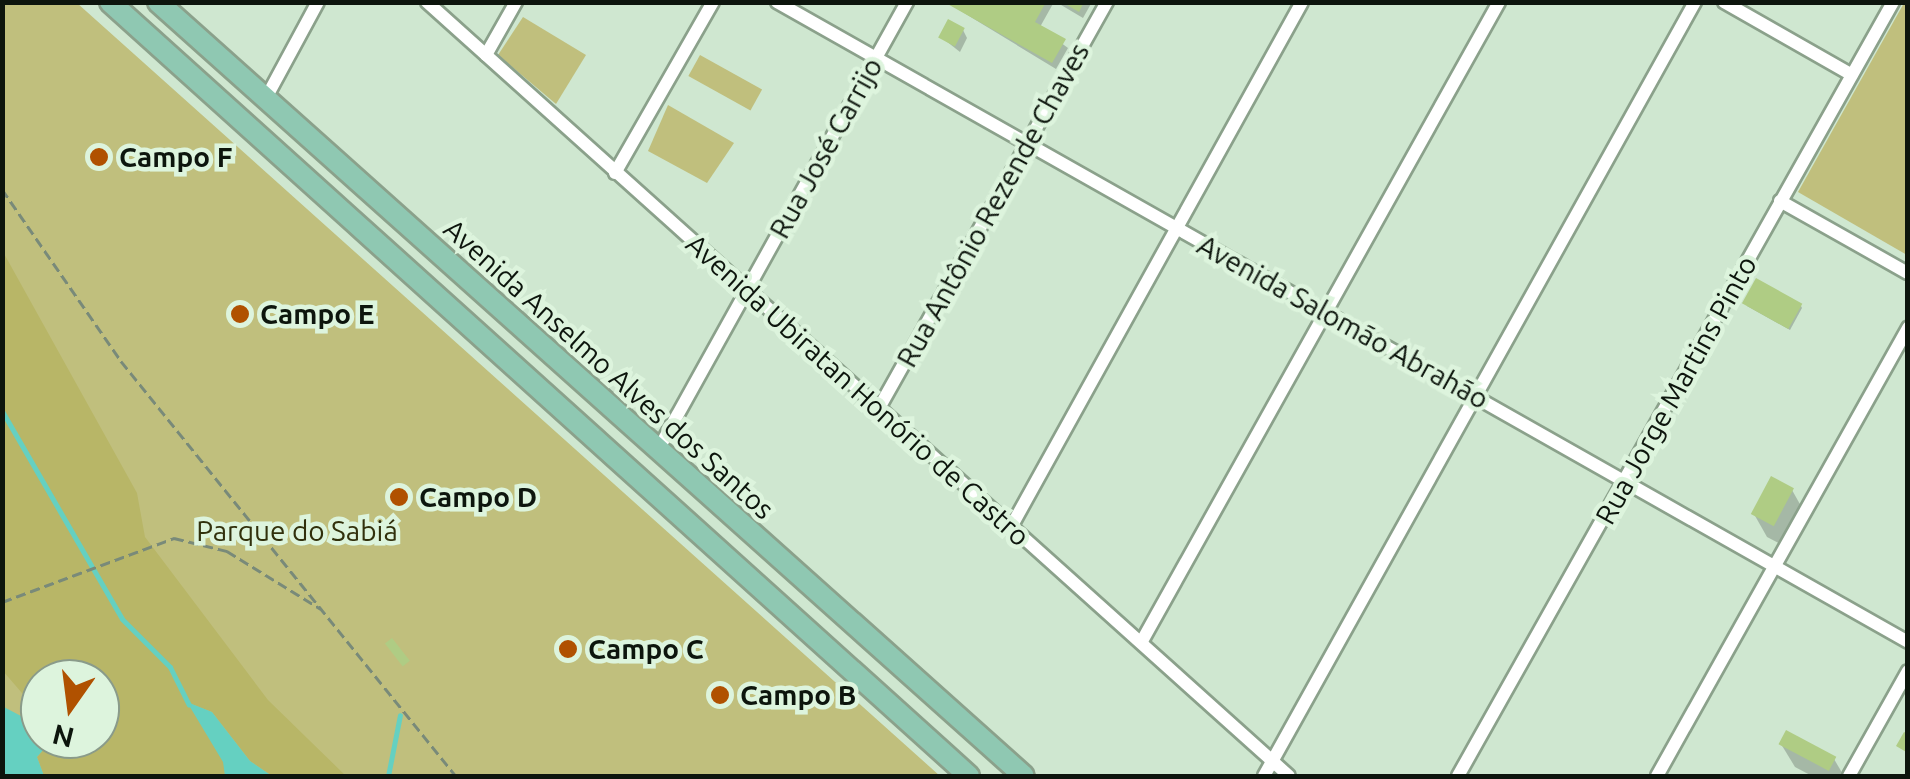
<!DOCTYPE html>
<html>
<head>
<meta charset="utf-8">
<style>
  body { margin:0 }
  #map { position:relative; width:1910px; height:779px; overflow:hidden; background:#cfe7d0; font-family:Ubuntu,sans-serif }
  div>[style] { position:absolute }
  [style*='--x'] { left:calc(var(--x)*1px); top:calc(var(--y)*1px); width:calc(var(--w)*1px); rotate:calc(var(--a)*1deg) }
  .green>* { inset:0; background:#c0bf7d; transform-origin:0 0 }
  .forest>* { inset:0; background:#b8b667 }
  .water>* { inset:0; background:#65d0c1 }
  .shadow>* { inset:0; background:#0003 }
  .stream>* { height:5px; margin:-2.5px; padding:0 2.5px; transform-origin:2.5px; border-radius:2.5px; background:#65d0c1 }
  .building>* { inset:0; background:#afcc84; transform-origin:0 0 }
  .path>* { height:2.5px; margin-top:-1.25px; transform-origin:0; background:repeating-linear-gradient(90deg,#798a79 0 10px,transparent 0 15px) }
  .roads { filter:drop-shadow(2px 0 #8ba18b) drop-shadow(-2px 0 #8ba18b) drop-shadow(0 2px #8ba18b) drop-shadow(0 -2px #8ba18b) }
  .minor>* { height:12px; margin:-6px; padding:0 6px; transform-origin:6px; border-radius:6px; background:#fff }
  .primary>* { height:20px; margin:-10px; padding:0 10px; transform-origin:10px; border-radius:10px; background:#8fc8b2 }
  .dots>* { width:28px; height:28px; translate:-50% -50%; box-sizing:border-box; border:5px solid #ddf4dd; border-radius:50% }
  span { translate:-50% -50%; white-space:nowrap; text-align:center; line-height:1.15; -webkit-text-stroke:9px #ddf4dd; paint-order:stroke }
  .street-label { font-size:28px; color:#0d150d }
  .poi-label { font-size:28px; color:#0d150d; font-weight:700 }
  .left { translate:0 -50%; text-align:left }
  .park-label { font-size:28px; color:#31300c }
  .frame { position:absolute; inset:0; border:5px solid #0d150d; pointer-events:none }
  .north { position:absolute; left:20px; top:659px; width:100px; height:100px; box-sizing:border-box; background:#ddf4dd; border:2px solid #8a9b8a; border-radius:50%; rotate:194deg; font-size:28px; font-weight:700; line-height:40px; text-align:center; color:#0d150d }
  .north::after { content:''; display:block; margin:auto; width:35px; height:45px; background:#b05100; clip-path:polygon(50% 0,100% 100%,50% 72%,0 100%) }
</style>
</head>
<body>
<div id="map">
  <div class="green">
    <i style="clip-path:polygon(evenodd,2px 3px,77px 3px,940px 776px,3px 776px,2px 3px,40px 679px,100px 679px,100px 739px,40px 739px,40px 679px)"></i>
    <i style="clip-path:polygon(1904px 3px,1908px 3px,1907px 255px,1798px 192px)"></i>
    <i style="clip-path:polygon(523px 17px,586px 55px,556px 104px,498px 55px)"></i>
    <i style="left:700px;top:55px;width:71px;height:24px;rotate:29deg"></i>
    <i style="clip-path:polygon(668px 105px,734px 143px,707px 183px,648px 151px)"></i>
  </div>
  <div class="forest">
    <i style="clip-path:polygon(2px 250px,137px 493px,145px 537px,268px 700px,346px 776px,272px 776px,250px 761px,212px 712px,189px 703px,224px 762px,225px 776px,44px 776px,37px 757px,53px 739px,100px 739px,100px 679px,40px 679px,40px 714px,3px 671px)"></i>
  </div>
  <div class="water">
    <i style="clip-path:polygon(187px 702px,212px 712px,250px 761px,272px 776px,225px 776px,223px 762px)"></i>
    <i style="clip-path:polygon(2px 706px,40px 726px,40px 739px,53px 739px,37px 757px,44px 776px,3px 776px)"></i>
  </div>
  <div class="shadow">
    <i style="clip-path:polygon(946px 2px,1054px 2px,1040px 27px,1068px 48px,1056px 69px)"></i>
    <i style="clip-path:polygon(1056px 2px,1092px 2px,1083px 18px)"></i>
    <i style="clip-path:polygon(963px 30px,967px 38px,960px 52px,941px 37px)"></i>
    <i style="clip-path:polygon(1747px 306px,1801px 306px,1802px 308px,1790px 330px)"></i>
    <i style="clip-path:polygon(1792px 490px,1805px 513px,1788px 548px,1767px 537px,1754px 514px)"></i>
    <i style="clip-path:polygon(1781px 744px,1834px 759px,1844px 776px,1812px 776px,1795px 767px)"></i>
  </div>
  <div class="stream">
    <i style="--x:2;--y:411;--w:240;--a:60"></i>
    <i style="--x:122;--y:619;--w:68;--a:45"></i>
    <i style="--x:170;--y:667;--w:42;--a:63.4"></i>
    <i style="--x:388;--y:776;--w:62;--a:-78.9"></i>
  </div>
  <div class="building">
    <i style="clip-path:polygon(944px 2px,1046px 2px,1035px 22px,1066px 39px,1052px 63px)"></i>
    <i style="clip-path:polygon(1062px 2px,1084px 2px,1079px 12px)"></i>
    <i style="left:948px;top:19px;width:19px;height:21px;rotate:28deg"></i>
    <i style="left:1756px;top:278px;width:53px;height:29px;rotate:29deg"></i>
    <i style="left:1771px;top:476px;width:26px;height:43px;rotate:28deg"></i>
    <i style="left:392px;top:638px;width:29px;height:9px;rotate:52deg"></i>
    <i style="left:1786px;top:730px;width:57px;height:16px;rotate:28deg"></i>
    <i style="clip-path:polygon(1904px 732px,1908px 734px,1908px 753px,1896px 746px)"></i>
  </div>
  <div class="path">
    <i style="--x:2;--y:189;--w:209;--a:55.3"></i>
    <i style="--x:121;--y:361;--w:533;--a:51.09"></i>
    <i style="--x:2;--y:602;--w:184;--a:-20.4"></i>
    <i style="--x:174;--y:538;--w:55;--a:13.8"></i>
    <i style="--x:227;--y:551;--w:110;--a:31.7"></i>
  </div>
  <div class="roads">
    <div class="minor">
      <i style="--x:427;--y:2;--w:1158;--a:41.92"></i>
      <i style="--x:777;--y:2;--w:1300;--a:29.5"></i>
      <i style="--x:1724;--y:2;--w:147;--a:29.7"></i>
      <i style="--x:486;--y:55;--w:61;--a:-60.5"></i>
      <i style="--x:266;--y:98;--w:109;--a:-61.6"></i>
      <i style="--x:615;--y:173;--w:197;--a:-60.2"></i>
      <i style="--x:1780;--y:201;--w:147;--a:29.4"></i>
      <i style="--x:879;--y:408;--w:466;--a:-60.7"></i>
      <i style="--x:658;--y:450;--w:513;--a:-60.93"></i>
      <i style="--x:1011;--y:527;--w:600;--a:-61"></i>
      <i style="--x:1142;--y:641;--w:732;--a:-60.81"></i>
      <i style="--x:1264;--y:776;--w:886;--a:-60.89"></i>
      <i style="--x:1458;--y:776;--w:888;--a:-60.66"></i>
      <i style="--x:1657;--y:776;--w:514;--a:-60.74"></i>
      <i style="--x:1849;--y:776;--w:120;--a:-60.7"></i>
    </div>
    <div class="primary">
      <i style="--x:110;--y:2;--w:1156;--a:42.02"></i>
      <i style="--x:158;--y:2;--w:1161;--a:41.79"></i>
    </div>
  </div>
  <div class="dots">
    <i style="left:99px;top:157px;background:#b05100"></i>
    <i style="left:240px;top:314px;background:#b05100"></i>
    <i style="left:399px;top:497px;background:#b05100"></i>
    <i style="left:568px;top:649px;background:#b05100"></i>
    <i style="left:720px;top:695px;background:#b05100"></i>
  </div>
  <div class="street-label">
    <span style="left:826px;top:148px;rotate:-61deg">Rua José Carrijo</span>
    <span style="left:993px;top:205px;rotate:-61deg">Rua Antônio Rezende Chaves</span>
    <span style="left:1343px;top:322px;rotate:29deg">Avenida Salomão Abrahão</span>
    <span style="left:609px;top:369px;rotate:42deg">Avenida Anselmo Alves dos Santos</span>
    <span style="left:858px;top:390px;rotate:42deg">Avenida Ubiratan Honório de Castro</span>
    <span style="left:1676px;top:390px;rotate:-61deg">Rua Jorge Martins Pinto</span>
  </div>
  <div class="poi-label">
    <span class="left" style="left:119px;top:157px">Campo F</span>
    <span class="left" style="left:260px;top:314px">Campo E</span>
    <span class="left" style="left:419px;top:497px">Campo D</span>
    <span class="left" style="left:588px;top:649px">Campo C</span>
    <span class="left" style="left:740px;top:695px">Campo B</span>
  </div>
  <div class="park-label">
    <span style="left:297px;top:531px">Parque do Sabiá</span>
  </div>
  <div class="frame"></div>
  <div class="north">N</div>
</div>
</body>
</html>
